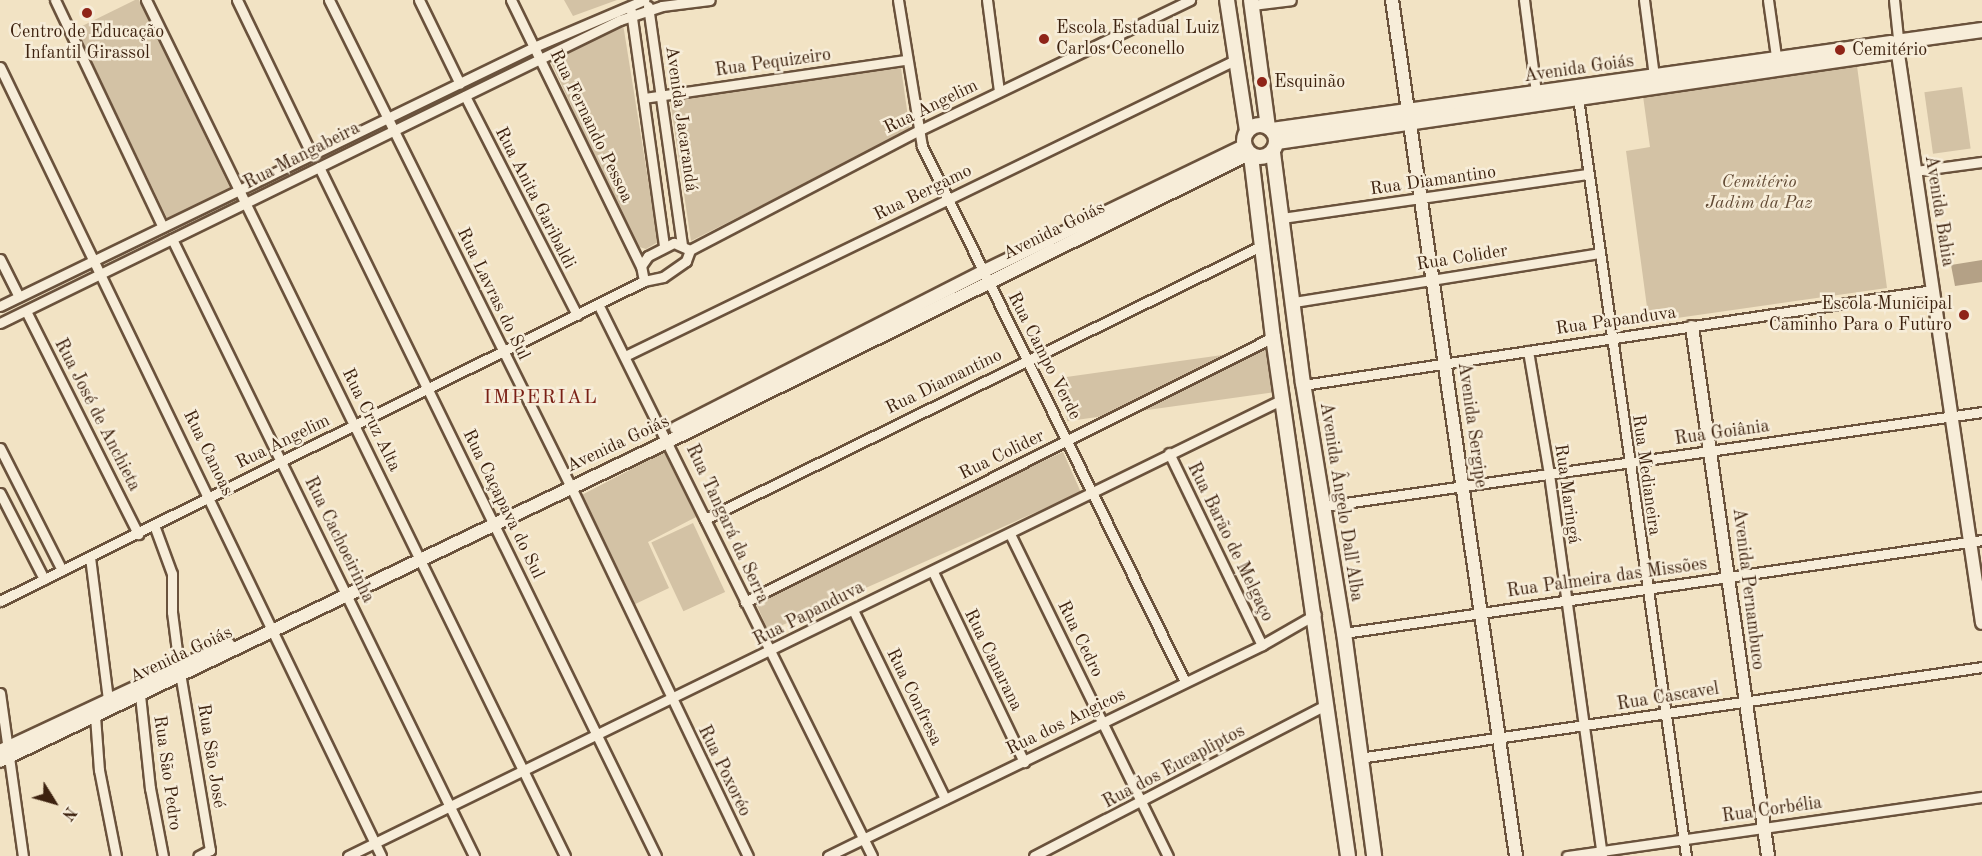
<!DOCTYPE html>
<html>
<head>
<meta charset="utf-8">
<style>
  body { margin:0 }
  #map { position:relative; width:1982px; height:856px; overflow:hidden; background:#f2e3c4; font-family:"Old Standard TT",serif }
  div>[style] { position:absolute }
  [style*='--x'] { left:calc(var(--x)*1px); top:calc(var(--y)*1px); width:calc(var(--w)*1px); rotate:calc(var(--a)*1deg) }
  .green>* { inset:0; background:#d3c2a5; transform-origin:0 0 }
  .water>* { inset:0; background:#b4a186 }
  .roads { filter:drop-shadow(2px 0 #6a523c) drop-shadow(-2px 0 #6a523c) drop-shadow(0 2px #6a523c) drop-shadow(0 -2px #6a523c) }
  .minor>* { height:9px; margin:-4.5px; padding:0 4.5px; transform-origin:4.5px; border-radius:4.5px; background:#f7edd9 }
  .tertiary>* { height:12px; margin:-6px; padding:0 6px; transform-origin:6px; border-radius:6px; background:#f7edd9 }
  .secondary>* { height:14px; margin:-7px; padding:0 7px; transform-origin:7px; border-radius:7px; background:#f7edd9 }
  .secondary>.ring { margin:-7px; padding:0; box-sizing:content-box; background:none; border:14px solid #f7edd9; border-radius:50% }
  .dots>* { width:16px; height:16px; translate:-50% -50%; box-sizing:border-box; border:3px solid #f7edd9; border-radius:50% }
  span { translate:-50% -50%; white-space:nowrap; text-align:center; line-height:1.15; -webkit-text-stroke:5px #f7edd9; paint-order:stroke }
  .poi-label { font-size:18px; color:#3d220f }
  .left { translate:0 -50%; text-align:left }
  .right { translate:-100% -50%; text-align:right }
  .street-label { font-size:18px; color:#3d220f }
  .park-label { font-size:18px; color:#624a34; font-style:italic }
  .neighbourhood-label { font-size:20px; color:#7a1f14; letter-spacing:1.5px }
  .north { position:absolute; left:24px; top:772px; width:60px; height:60px; -webkit-text-stroke:4px #f7edd9; paint-order:stroke; rotate:127deg; font-size:16px; font-weight:700; line-height:24px; text-align:center; color:#3d220f }
  .north::after { content:''; display:block; margin:auto; width:21px; height:27px; background:#3d220f; clip-path:polygon(50% 0,100% 100%,50% 72%,0 100%) }
</style>
</head>
<body>
<div id="map">
  <div class="green">
    <i style="clip-path:polygon(135px 0,139px 0,232px 192px,169px 222px,76px 29px)"></i>
    <i style="clip-path:polygon(564px 0,617px 0,573px 16px)"></i>
    <i style="clip-path:polygon(623px 24px,658px 242px,646px 249px,636px 246px,549px 58px)"></i>
    <i style="clip-path:polygon(1857px 66px,1887px 288px,1649px 322px,1626px 151px,1650px 147px,1643px 96px)"></i>
    <i style="clip-path:polygon(901px 68px,910px 131px,691px 241px,670px 100px)"></i>
    <i style="left:1962px;top:87px;width:62px;height:38px;rotate:82deg"></i>
    <i style="left:1272px;top:348px;width:44px;height:213px;rotate:82deg"></i>
    <i style="clip-path:polygon(664px 452px,696px 517px,648px 542px,669px 588px,629px 607px,576px 498px)"></i>
    <i style="left:1063px;top:452px;width:44px;height:342px;rotate:66deg"></i>
    <i style="left:693px;top:523px;width:76px;height:46px;rotate:65deg"></i>
  </div>
  <div class="water">
    <i style="clip-path:polygon(1982px 260px,1982px 282px,1955px 286px,1951px 265px)"></i>
  </div>
  <div class="roads">
    <div class="minor">
      <i style="--x:55;--y:0;--w:251;--a:64.6"></i>
      <i style="--x:146;--y:0;--w:953;--a:63.92"></i>
      <i style="--x:237;--y:0;--w:172;--a:64.2"></i>
      <i style="--x:329;--y:0;--w:544;--a:63.58"></i>
      <i style="--x:571;--y:487;--w:409;--a:64.4"></i>
      <i style="--x:419;--y:0;--w:93;--a:64"></i>
      <i style="--x:511;--y:0;--w:296;--a:64"></i>
      <i style="--x:898;--y:0;--w:148;--a:80.7"></i>
      <i style="--x:922;--y:146;--w:597;--a:63.86"></i>
      <i style="--x:987;--y:0;--w:92;--a:82.5"></i>
      <i style="--x:1524;--y:0;--w:94;--a:82.6"></i>
      <i style="--x:1644;--y:0;--w:77;--a:82.5"></i>
      <i style="--x:1768;--y:0;--w:64;--a:81.9"></i>
      <i style="--x:1894;--y:0;--w:38;--a:84"></i>
      <i style="--x:1252;--y:5;--w:39;--a:-7"></i>
      <i style="--x:648;--y:6;--w:240;--a:81.9"></i>
      <i style="--x:631;--y:11;--w:237;--a:82"></i>
      <i style="--x:0;--y:67;--w:876;--a:64.22"></i>
      <i style="--x:465;--y:96;--w:246;--a:62.9"></i>
      <i style="--x:644;--y:98;--w:265;--a:-8.3"></i>
      <i style="--x:1578;--y:98;--w:766;--a:81.89"></i>
      <i style="--x:319;--y:167;--w:767;--a:63.94"></i>
      <i style="--x:1915;--y:171;--w:68;--a:-7.7"></i>
      <i style="--x:1282;--y:218;--w:310;--a:-8.2"></i>
      <i style="--x:172;--y:239;--w:687;--a:63.92"></i>
      <i style="--x:674;--y:243;--w:17;--a:24"></i>
      <i style="--x:690;--y:250;--w:12;--a:110"></i>
      <i style="--x:686;--y:261;--w:28;--a:145"></i>
      <i style="--x:663;--y:277;--w:19;--a:168"></i>
      <i style="--x:644;--y:281;--w:15;--a:-101"></i>
      <i style="--x:641;--y:266;--w:12;--a:-55"></i>
      <i style="--x:648;--y:256;--w:29;--a:-27"></i>
      <i style="--x:690;--y:250;--w:257;--a:-27.6"></i>
      <i style="--x:918;--y:131;--w:302;--a:-25.7"></i>
      <i style="--x:0;--y:259;--w:42;--a:63.4"></i>
      <i style="--x:1294;--y:302;--w:309;--a:-9.1"></i>
      <i style="--x:598;--y:304;--w:616;--a:63.6"></i>
      <i style="--x:0;--y:306;--w:593;--a:-25.87"></i>
      <i style="--x:534;--y:47;--w:120;--a:-23.1"></i>
      <i style="--x:26;--y:311;--w:250;--a:63.3"></i>
      <i style="--x:0;--y:323;--w:690;--a:-26.05"></i>
      <i style="--x:620;--y:20;--w:44;--a:-18.4"></i>
      <i style="--x:662;--y:6;--w:48;--a:-7.1"></i>
      <i style="--x:1528;--y:351;--w:125;--a:80.3"></i>
      <i style="--x:1549;--y:474;--w:386;--a:82.1"></i>
      <i style="--x:625;--y:356;--w:678;--a:-25.88"></i>
      <i style="--x:1303;--y:385;--w:637;--a:-8.58"></i>
      <i style="--x:0;--y:448;--w:137;--a:63.1"></i>
      <i style="--x:1169;--y:453;--w:213;--a:64.2"></i>
      <i style="--x:0;--y:493;--w:97;--a:62.9"></i>
      <i style="--x:1324;--y:506;--w:665;--a:-8.13"></i>
      <i style="--x:705;--y:519;--w:622;--a:-26.15"></i>
      <i style="--x:154;--y:525;--w:52;--a:69.8"></i>
      <i style="--x:172;--y:574;--w:38;--a:90"></i>
      <i style="--x:172;--y:612;--w:55;--a:82.7"></i>
      <i style="--x:179;--y:667;--w:186;--a:80.4"></i>
      <i style="--x:210;--y:850;--w:13;--a:153"></i>
      <i style="--x:1010;--y:534;--w:359;--a:63.9"></i>
      <i style="--x:90;--y:557;--w:144;--a:82.8"></i>
      <i style="--x:933;--y:572;--w:211;--a:64.4"></i>
      <i style="--x:0;--y:601;--w:719;--a:-26.42"></i>
      <i style="--x:745;--y:602;--w:591;--a:-26.65"></i>
      <i style="--x:853;--y:610;--w:210;--a:64"></i>
      <i style="--x:1344;--y:633;--w:645;--a:-8.29"></i>
      <i style="--x:0;--y:693;--w:165;--a:82"></i>
      <i style="--x:140;--y:695;--w:94;--a:83.9"></i>
      <i style="--x:150;--y:788;--w:69;--a:79.2"></i>
      <i style="--x:95;--y:716;--w:54;--a:85.8"></i>
      <i style="--x:99;--y:770;--w:88;--a:78.8"></i>
      <i style="--x:1359;--y:758;--w:630;--a:-8.31"></i>
      <i style="--x:348;--y:856;--w:1041;--a:-26.05"></i>
      <i style="--x:828;--y:856;--w:483;--a:-25.9"></i>
      <i style="--x:1262;--y:645;--w:62;--a:-29.9"></i>
      <i style="--x:1034;--y:856;--w:330;--a:-27.4"></i>
      <i style="--x:1567;--y:856;--w:419;--a:-8.1"></i>
    </div>
    <div class="tertiary">
      <i style="--x:1392;--y:0;--w:865;--a:81.76"></i>
      <i style="--x:1898;--y:54;--w:575;--a:81.6"></i>
      <i style="--x:1692;--y:327;--w:534;--a:81.82"></i>
      <i style="--x:676;--y:428;--w:343;--a:-27"></i>
      <i style="--x:982;--y:272;--w:291;--a:-25.7"></i>
      <i style="--x:0;--y:751;--w:252;--a:-25.1"></i>
      <i style="--x:0;--y:761;--w:742;--a:-25.56"></i>
      <i style="--x:669;--y:441;--w:647;--a:-26.33"></i>
    </div>
    <div class="secondary">
      <i style="--x:1227;--y:0;--w:133;--a:81.3"></i>
      <i style="--x:1251;--y:0;--w:128;--a:82.4"></i>
      <i style="--x:1903;--y:41;--w:80;--a:-7.9"></i>
      <i class="ring" style="left:1244px;top:125px;width:18px;height:18px"></i>
      <i style="--x:1272;--y:130;--w:625;--a:-8"></i>
      <i style="--x:1277;--y:142;--w:623;--a:-8.31"></i>
      <i style="--x:1273;--y:153;--w:232;--a:82.6"></i>
      <i style="--x:1303;--y:383;--w:253;--a:80.7"></i>
      <i style="--x:1344;--y:633;--w:225;--a:82.3"></i>
      <i style="--x:1251;--y:156;--w:182;--a:83.1"></i>
      <i style="--x:1273;--y:337;--w:524;--a:81.78"></i>
    </div>
  </div>
  <div class="dots">
    <i style="left:87px;top:13px;background:#8f2418"></i>
    <i style="left:1044px;top:39px;background:#8f2418"></i>
    <i style="left:1840px;top:50px;background:#8f2418"></i>
    <i style="left:1262px;top:82px;background:#8f2418"></i>
    <i style="left:1964px;top:315px;background:#8f2418"></i>
  </div>
  <div class="poi-label">
    <span class="left" style="left:1056px;top:39px">Escola Estadual Luiz<br>Carlos Ceconello</span>
    <span style="left:87px;top:43px">Centro de Educação<br>Infantil Girassol</span>
    <span class="left" style="left:1852px;top:50px">Cemitério</span>
    <span class="left" style="left:1274px;top:82px">Esquinão</span>
    <span class="right" style="left:1952px;top:315px">Escola Municipal<br>Caminho Para o Futuro</span>
  </div>
  <div class="street-label">
    <span style="left:773px;top:63px;rotate:-8deg">Rua Pequizeiro</span>
    <span style="left:1579px;top:69px;rotate:-8deg">Avenida Goiás</span>
    <span style="left:931px;top:107px;rotate:-26deg">Rua Angelim</span>
    <span style="left:681px;top:119px;rotate:82deg">Avenida Jacarandá</span>
    <span style="left:591px;top:126px;rotate:64deg">Rua Fernando Pessoa</span>
    <span style="left:302px;top:156px;rotate:-27deg">Rua Mangabeira</span>
    <span style="left:1433px;top:181px;rotate:-8deg">Rua Diamantino</span>
    <span style="left:923px;top:193px;rotate:-26deg">Rua Bergamo</span>
    <span style="left:535px;top:198px;rotate:63deg">Rua Anita Garibaldi</span>
    <span style="left:1939px;top:211px;rotate:81deg">Avenida Bahia</span>
    <span style="left:1054px;top:231px;rotate:-26deg">Avenida Goiás</span>
    <span style="left:1462px;top:258px;rotate:-9deg">Rua Colider</span>
    <span style="left:493px;top:294px;rotate:64deg">Rua Lavras do Sul</span>
    <span style="left:1616px;top:321px;rotate:-8deg">Rua Papanduva</span>
    <span style="left:1044px;top:356px;rotate:63deg">Rua Campo Verde</span>
    <span style="left:944px;top:382px;rotate:-26deg">Rua Diamantino</span>
    <span style="left:97px;top:415px;rotate:63deg">Rua José de Anchieta</span>
    <span style="left:371px;top:420px;rotate:64deg">Rua Cruz Alta</span>
    <span style="left:1472px;top:425px;rotate:82deg">Avenida Sergipe</span>
    <span style="left:1722px;top:433px;rotate:-8deg">Rua Goiânia</span>
    <span style="left:283px;top:442px;rotate:-26deg">Rua Angelim</span>
    <span style="left:618px;top:444px;rotate:-25deg">Avenida Goiás</span>
    <span style="left:208px;top:453px;rotate:64deg">Rua Canoas</span>
    <span style="left:1002px;top:455px;rotate:-26deg">Rua Colider</span>
    <span style="left:1646px;top:475px;rotate:82deg">Rua Medianeira</span>
    <span style="left:1567px;top:494px;rotate:82deg">Rua Maringá</span>
    <span style="left:1341px;top:502px;rotate:81deg">Avenida Ângelo Dall'Alba</span>
    <span style="left:503px;top:504px;rotate:64deg">Rua Caçapava do Sul</span>
    <span style="left:727px;top:524px;rotate:65deg">Rua Tangará da Serra</span>
    <span style="left:339px;top:540px;rotate:64deg">Rua Cachoeirinha</span>
    <span style="left:1230px;top:542px;rotate:64deg">Rua Barão de Melgaço</span>
    <span style="left:1607px;top:578px;rotate:-8deg">Rua Palmeira das Missões</span>
    <span style="left:1748px;top:589px;rotate:83deg">Avenida Pernambuco</span>
    <span style="left:809px;top:614px;rotate:-27deg">Rua Papanduva</span>
    <span style="left:1080px;top:639px;rotate:64deg">Rua Cedro</span>
    <span style="left:181px;top:655px;rotate:-25deg">Avenida Goiás</span>
    <span style="left:993px;top:660px;rotate:64deg">Rua Canarana</span>
    <span style="left:914px;top:697px;rotate:64deg">Rua Confresa</span>
    <span style="left:1668px;top:697px;rotate:-9deg">Rua Cascavel</span>
    <span style="left:1066px;top:722px;rotate:-26deg">Rua dos Angicos</span>
    <span style="left:211px;top:756px;rotate:81deg">Rua São José</span>
    <span style="left:1174px;top:767px;rotate:-28deg">Rua dos Eucapliptos</span>
    <span style="left:724px;top:771px;rotate:64deg">Rua Poxoréo</span>
    <span style="left:167px;top:773px;rotate:82deg">Rua São Pedro</span>
    <span style="left:1772px;top:810px;rotate:-8deg">Rua Corbélia</span>
  </div>
  <div class="park-label">
    <span style="left:1759px;top:193px">Cemitério<br>Jadim da Paz</span>
  </div>
  <div class="neighbourhood-label">
    <span style="left:541px;top:398px">IMPERIAL</span>
  </div>
  <div class="north">N</div>
</div>
</body>
</html>
